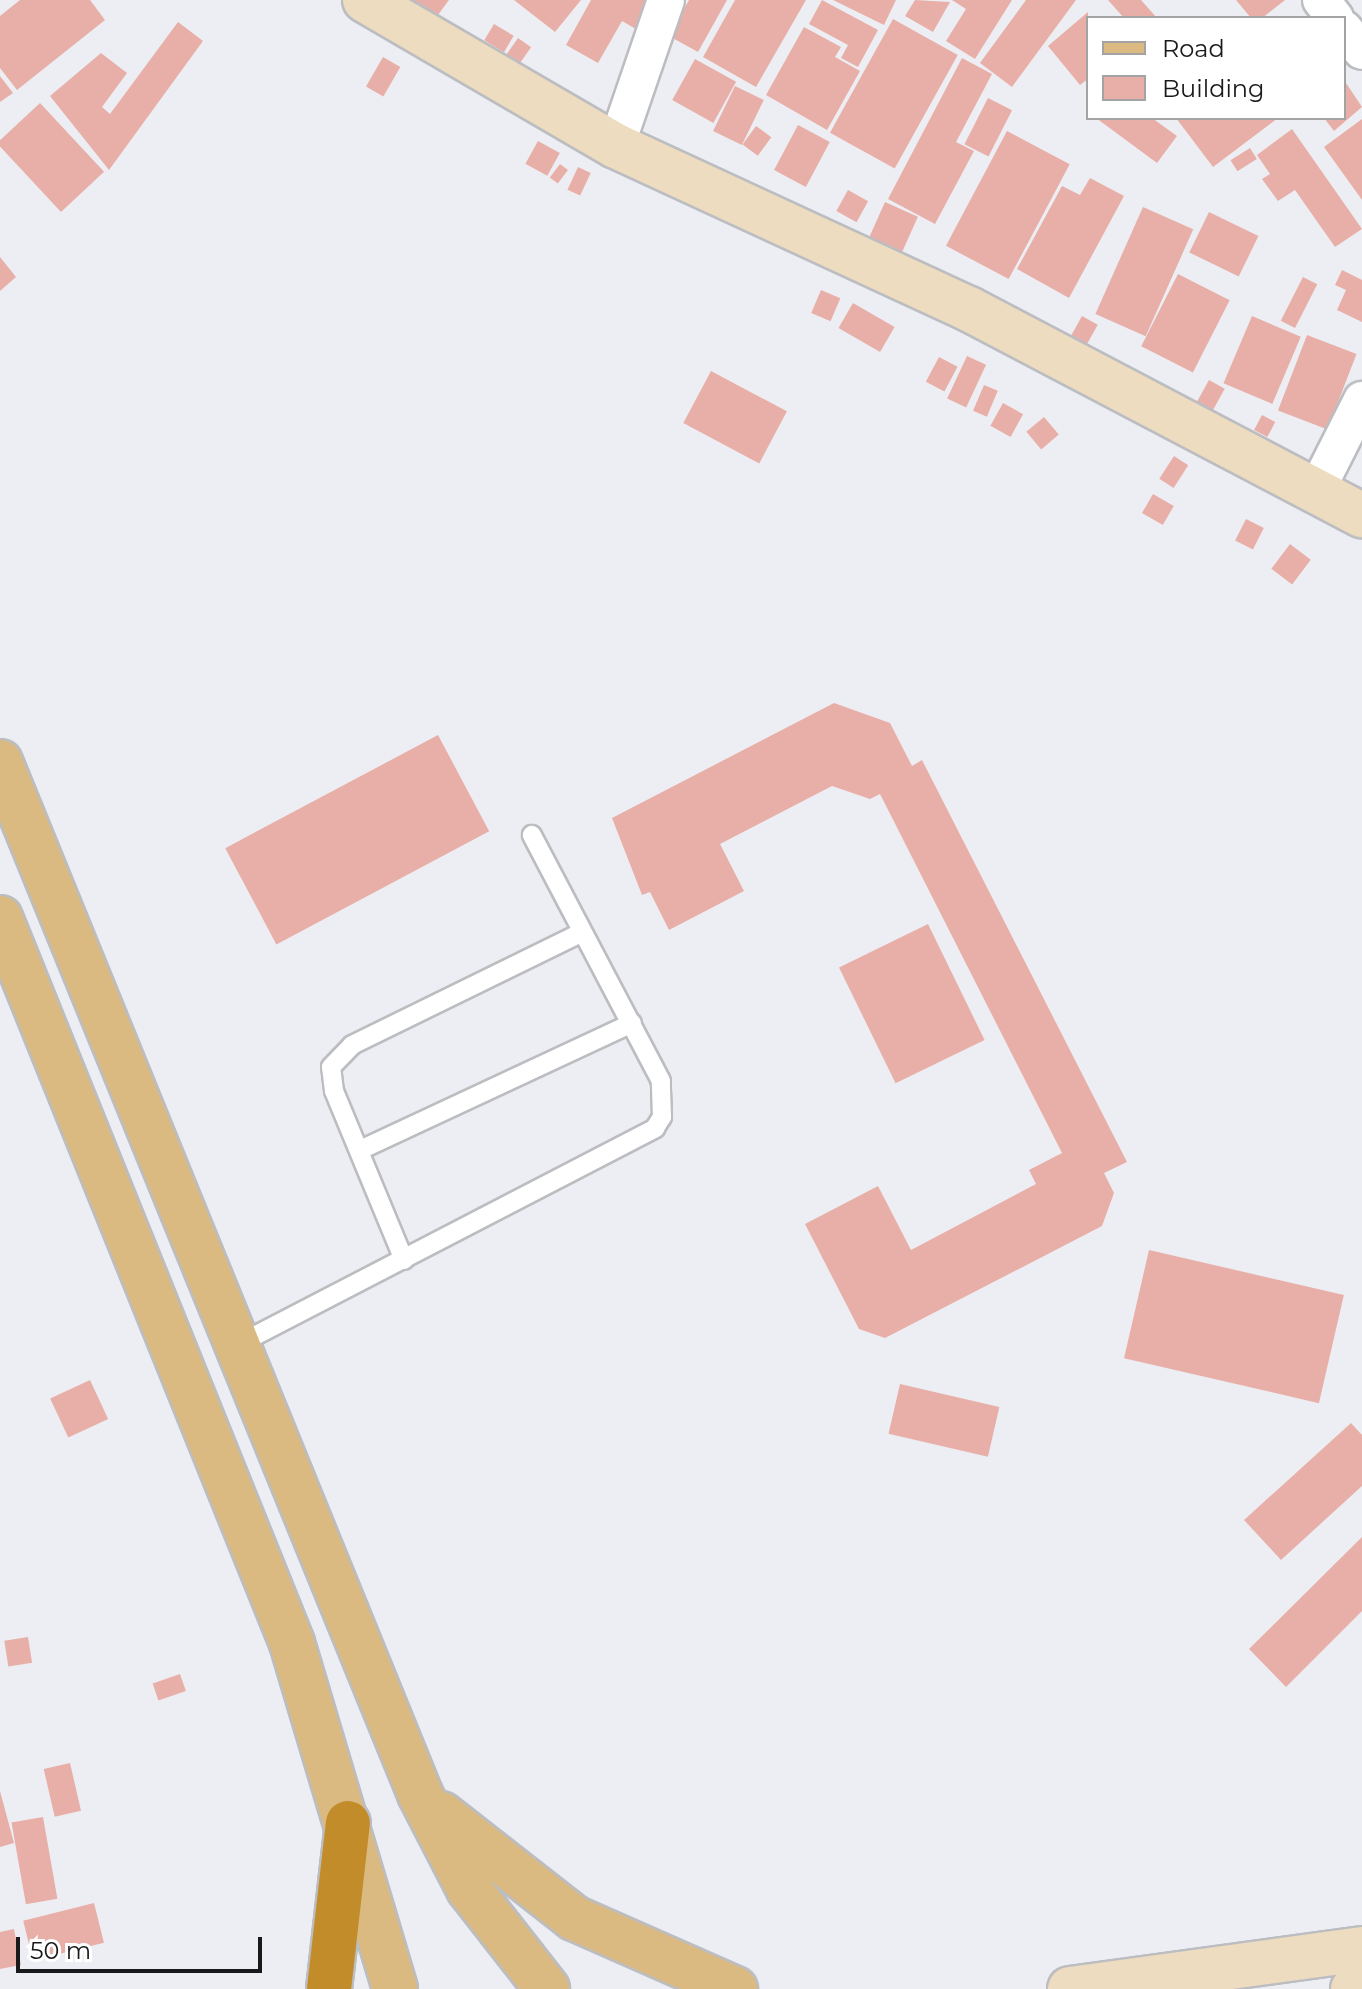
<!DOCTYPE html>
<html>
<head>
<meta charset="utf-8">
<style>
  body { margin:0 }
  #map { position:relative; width:1362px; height:1989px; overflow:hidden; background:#edeef3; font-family:Montserrat,sans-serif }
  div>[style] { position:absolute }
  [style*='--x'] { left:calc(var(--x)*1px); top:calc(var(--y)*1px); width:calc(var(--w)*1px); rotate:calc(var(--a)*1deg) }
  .building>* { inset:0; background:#e8afa8; transform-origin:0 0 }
  .roads { filter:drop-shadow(2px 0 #bcbdc1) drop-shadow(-2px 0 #bcbdc1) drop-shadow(0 2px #bcbdc1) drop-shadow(0 -2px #bcbdc1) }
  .lane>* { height:18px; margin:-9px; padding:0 9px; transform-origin:9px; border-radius:9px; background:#fff }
  .street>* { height:36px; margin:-18px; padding:0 18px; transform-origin:18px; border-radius:18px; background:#fff }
  .secondary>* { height:44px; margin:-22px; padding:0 22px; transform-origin:22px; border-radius:22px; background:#eddcbf }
  .primary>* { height:44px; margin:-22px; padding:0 22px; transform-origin:22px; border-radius:22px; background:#daba80 }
  .highway>* { height:44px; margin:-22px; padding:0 22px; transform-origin:22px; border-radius:22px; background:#c28c2b }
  span { translate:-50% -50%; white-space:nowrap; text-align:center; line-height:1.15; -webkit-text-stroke:7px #fff; paint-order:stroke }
  .legend { position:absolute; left:1086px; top:16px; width:260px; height:104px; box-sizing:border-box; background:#fff; border:2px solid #a3a3a4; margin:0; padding:10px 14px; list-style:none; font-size:24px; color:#19191b }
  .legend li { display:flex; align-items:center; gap:16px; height:40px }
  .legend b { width:40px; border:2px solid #a3a3a4 }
  .scale { position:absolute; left:16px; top:1937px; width:246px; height:36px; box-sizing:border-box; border:4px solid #19191b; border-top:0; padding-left:10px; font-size:24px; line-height:28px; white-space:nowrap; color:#19191b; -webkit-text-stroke:6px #fff; paint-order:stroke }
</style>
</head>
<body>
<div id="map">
  <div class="building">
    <i style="clip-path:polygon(20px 0,90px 0,105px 20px,17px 90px,0 68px,0 16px)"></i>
    <i style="clip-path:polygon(409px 0,449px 0,435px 19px)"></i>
    <i style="clip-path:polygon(514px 0,581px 0,555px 32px)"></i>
    <i style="clip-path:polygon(591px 0,653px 0,636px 29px,622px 21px,598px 63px,566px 45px)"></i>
    <i style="clip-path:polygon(689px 0,727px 0,698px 52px,669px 36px)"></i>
    <i style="clip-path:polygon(735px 0,806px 0,756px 87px,703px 57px)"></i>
    <i style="clip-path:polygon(822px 0,878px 30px,858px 67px,841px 58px,848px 45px,809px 24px)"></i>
    <i style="clip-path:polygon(833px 0,896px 0,884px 25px)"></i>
    <i style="clip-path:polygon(915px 0,950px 2px,933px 32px,905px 16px)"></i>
    <i style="clip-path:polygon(952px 0,1012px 0,975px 59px,946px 41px,966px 9px)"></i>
    <i style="clip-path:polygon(1026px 0,1076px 0,1012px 87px,980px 63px)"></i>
    <i style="clip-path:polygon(1108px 0,1141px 0,1157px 18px,1124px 18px)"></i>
    <i style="clip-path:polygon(1236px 0,1285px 0,1262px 18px,1251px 18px)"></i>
    <i style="clip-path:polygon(1088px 12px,1088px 79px,1080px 85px,1048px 46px)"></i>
    <i style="left:893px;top:19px;width:74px;height:130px;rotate:29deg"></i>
    <i style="clip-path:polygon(178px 22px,203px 41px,109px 170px,50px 96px,101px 53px,127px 73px,102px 107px,110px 114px)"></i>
    <i style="left:494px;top:24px;width:23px;height:19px;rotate:31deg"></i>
    <i style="clip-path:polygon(804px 27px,841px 47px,835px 57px,860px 71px,827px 130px,766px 95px)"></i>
    <i style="left:518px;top:38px;width:16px;height:27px;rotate:35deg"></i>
    <i style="left:383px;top:57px;width:20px;height:34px;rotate:30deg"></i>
    <i style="clip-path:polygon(962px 58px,992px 74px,956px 142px,974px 151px,935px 224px,888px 199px)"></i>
    <i style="left:695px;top:59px;width:47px;height:47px;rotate:29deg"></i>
    <i style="clip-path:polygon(0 76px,13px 93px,0 102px)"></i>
    <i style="clip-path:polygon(1344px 80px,1362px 107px,1334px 131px,1324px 118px,1344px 118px)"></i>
    <i style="left:735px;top:86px;width:32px;height:50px;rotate:26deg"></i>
    <i style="left:988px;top:98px;width:27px;height:52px;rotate:27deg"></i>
    <i style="left:40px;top:103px;width:94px;height:59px;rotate:47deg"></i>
    <i style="clip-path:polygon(1096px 118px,1152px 118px,1177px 136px,1157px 163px)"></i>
    <i style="clip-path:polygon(1176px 118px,1278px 118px,1213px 167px)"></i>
    <i style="clip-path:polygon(1362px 119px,1362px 200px,1324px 147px)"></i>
    <i style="left:798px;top:125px;width:36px;height:51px;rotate:28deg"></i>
    <i style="left:756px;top:126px;width:19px;height:23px;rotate:36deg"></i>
    <i style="clip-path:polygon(1292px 129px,1362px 229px,1335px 247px,1295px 190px,1278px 201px,1262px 179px,1270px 174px,1257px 155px)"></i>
    <i style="left:1007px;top:131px;width:71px;height:130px;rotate:28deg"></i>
    <i style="left:538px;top:141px;width:25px;height:26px;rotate:29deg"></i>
    <i style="left:1250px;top:148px;width:13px;height:23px;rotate:58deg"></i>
    <i style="left:560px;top:164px;width:10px;height:17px;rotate:37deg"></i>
    <i style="left:578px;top:167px;width:14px;height:25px;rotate:25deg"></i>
    <i style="clip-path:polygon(1090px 178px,1124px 196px,1069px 298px,1017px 269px,1062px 186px,1080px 195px)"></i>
    <i style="left:848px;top:190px;width:23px;height:24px;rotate:29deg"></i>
    <i style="left:885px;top:202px;width:36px;height:42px;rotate:24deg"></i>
    <i style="left:1143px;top:207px;width:55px;height:117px;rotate:24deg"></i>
    <i style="left:1209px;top:212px;width:55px;height:45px;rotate:26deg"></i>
    <i style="clip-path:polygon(0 257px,16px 277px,0 291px)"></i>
    <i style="clip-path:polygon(1342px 270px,1362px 280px,1362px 322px,1337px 310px,1346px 290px,1335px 285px)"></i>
    <i style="left:1178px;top:274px;width:58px;height:81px;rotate:27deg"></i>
    <i style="left:1303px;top:277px;width:16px;height:49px;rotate:27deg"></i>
    <i style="left:821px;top:290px;width:21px;height:25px;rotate:23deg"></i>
    <i style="left:853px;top:303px;width:48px;height:29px;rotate:30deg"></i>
    <i style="left:1082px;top:316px;width:18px;height:22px;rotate:29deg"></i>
    <i style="left:1252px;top:316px;width:53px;height:73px;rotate:23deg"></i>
    <i style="left:1307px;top:335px;width:53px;height:81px;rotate:21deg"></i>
    <i style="left:967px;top:356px;width:21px;height:47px;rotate:25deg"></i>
    <i style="left:939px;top:357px;width:21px;height:28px;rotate:28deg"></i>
    <i style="left:711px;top:371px;width:86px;height:59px;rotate:28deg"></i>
    <i style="left:1209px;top:380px;width:18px;height:28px;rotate:29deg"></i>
    <i style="left:984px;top:385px;width:15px;height:28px;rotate:23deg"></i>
    <i style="left:1003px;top:403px;width:23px;height:26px;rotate:29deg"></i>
    <i style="left:1262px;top:415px;width:15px;height:17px;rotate:28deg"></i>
    <i style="left:1044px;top:417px;width:23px;height:23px;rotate:50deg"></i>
    <i style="left:1174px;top:456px;width:17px;height:27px;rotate:33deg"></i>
    <i style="left:1153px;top:494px;width:24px;height:22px;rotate:30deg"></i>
    <i style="left:1246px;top:519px;width:20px;height:24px;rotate:27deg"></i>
    <i style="left:1290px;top:544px;width:26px;height:31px;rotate:37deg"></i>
    <i style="clip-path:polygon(834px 703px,890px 723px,912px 766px,922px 760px,1127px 1162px,1104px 1173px,1114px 1193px,1102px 1226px,885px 1338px,859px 1329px,805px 1224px,878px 1186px,911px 1250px,1036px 1184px,1029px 1170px,1062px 1153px,880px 794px,870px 799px,832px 786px,720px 844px,744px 891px,669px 930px,650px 892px,642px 895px,612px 818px)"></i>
    <i style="left:438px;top:735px;width:109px;height:241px;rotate:62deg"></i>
    <i style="left:928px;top:924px;width:129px;height:99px;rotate:64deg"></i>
    <i style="left:1149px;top:1250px;width:200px;height:111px;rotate:13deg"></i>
    <i style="left:90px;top:1380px;width:43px;height:44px;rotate:65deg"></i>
    <i style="left:900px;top:1384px;width:102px;height:51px;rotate:13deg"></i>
    <i style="clip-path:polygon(1351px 1423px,1362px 1435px,1362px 1486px,1281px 1560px,1244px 1520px)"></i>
    <i style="clip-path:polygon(1362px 1537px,1362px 1611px,1286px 1687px,1249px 1649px)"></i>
    <i style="left:28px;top:1637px;width:26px;height:24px;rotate:81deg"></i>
    <i style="left:180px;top:1674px;width:18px;height:29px;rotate:71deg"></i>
    <i style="left:70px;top:1763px;width:49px;height:27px;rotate:77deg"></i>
    <i style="clip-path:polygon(0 1791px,14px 1843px,0 1847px)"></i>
    <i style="left:43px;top:1817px;width:83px;height:32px;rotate:80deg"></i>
    <i style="left:94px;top:1903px;width:41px;height:73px;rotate:76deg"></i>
    <i style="clip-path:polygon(14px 1929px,21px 1965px,0 1969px,0 1932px)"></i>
  </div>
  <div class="roads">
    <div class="lane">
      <i style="--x:360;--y:1150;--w:300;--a:-25"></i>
      <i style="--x:404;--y:1260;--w:183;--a:-112.5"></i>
      <i style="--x:334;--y:1091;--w:24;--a:-97"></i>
      <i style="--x:331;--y:1067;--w:30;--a:-46"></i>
      <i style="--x:352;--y:1045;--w:255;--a:-26.1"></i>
      <i style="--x:239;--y:1344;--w:469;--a:-27.4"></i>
      <i style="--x:655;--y:1128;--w:13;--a:-58"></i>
      <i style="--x:662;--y:1117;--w:36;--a:-92"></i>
      <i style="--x:661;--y:1081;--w:278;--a:-117.7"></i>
    </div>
    <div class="street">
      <i style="--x:1321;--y:0;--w:23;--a:52"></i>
      <i style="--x:1344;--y:29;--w:28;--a:51"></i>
      <i style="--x:616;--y:146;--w:154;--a:-71.1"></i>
      <i style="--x:1316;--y:491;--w:102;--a:-63.2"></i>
    </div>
    <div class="secondary">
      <i style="--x:365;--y:0;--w:290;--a:30.2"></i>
      <i style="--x:616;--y:146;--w:389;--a:24.8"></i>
      <i style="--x:969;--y:309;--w:444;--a:27.7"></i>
      <i style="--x:1070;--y:1989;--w:295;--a:-7.8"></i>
      <i style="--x:1353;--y:1989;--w:9;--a:-6"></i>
    </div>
    <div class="primary">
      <i style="--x:0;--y:762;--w:1114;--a:67.85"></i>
      <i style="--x:420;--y:1794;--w:107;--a:62.7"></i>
      <i style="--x:469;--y:1889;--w:127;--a:52"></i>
      <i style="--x:0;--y:918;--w:782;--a:68.06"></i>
      <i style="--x:292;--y:1643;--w:361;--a:73.4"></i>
      <i style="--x:441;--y:1814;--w:169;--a:38"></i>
      <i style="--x:574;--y:1918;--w:176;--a:23.8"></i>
    </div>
    <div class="highway">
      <i style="--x:329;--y:1989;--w:167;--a:-83.5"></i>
    </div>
  </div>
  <ul class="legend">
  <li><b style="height:10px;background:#daba80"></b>Road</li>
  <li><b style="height:22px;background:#e8afa8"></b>Building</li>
  </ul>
  <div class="scale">50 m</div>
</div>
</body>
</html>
